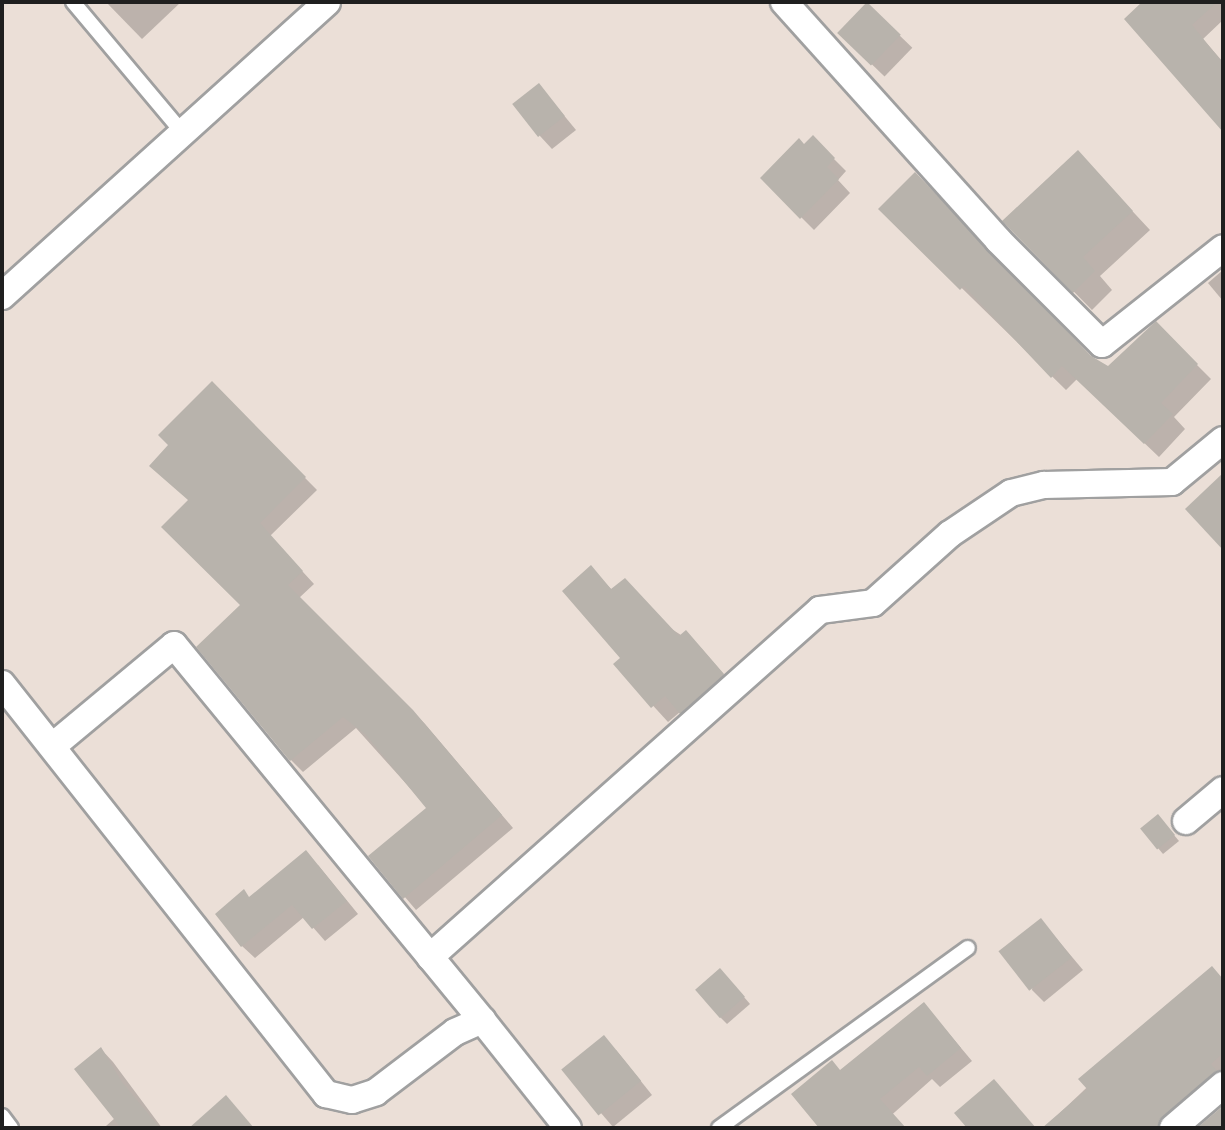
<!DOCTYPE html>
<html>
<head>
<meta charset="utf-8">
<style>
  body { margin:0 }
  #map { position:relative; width:1225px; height:1130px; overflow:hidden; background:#efede6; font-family:"Exo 2",sans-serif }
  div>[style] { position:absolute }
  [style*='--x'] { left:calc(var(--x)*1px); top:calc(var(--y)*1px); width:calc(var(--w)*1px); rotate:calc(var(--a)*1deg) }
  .military>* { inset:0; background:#ebdfd7; transform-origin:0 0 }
  .shadow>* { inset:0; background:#0003; transform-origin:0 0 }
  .building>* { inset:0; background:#b8b3ac; transform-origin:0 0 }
  .roads { filter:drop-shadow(2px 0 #a0a0a0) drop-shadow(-2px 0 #a0a0a0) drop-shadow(0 2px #a0a0a0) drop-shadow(0 -2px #a0a0a0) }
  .service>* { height:14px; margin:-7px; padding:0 7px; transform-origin:7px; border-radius:7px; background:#fff }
  .minor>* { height:26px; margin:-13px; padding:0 13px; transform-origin:13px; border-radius:13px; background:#fff }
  span { translate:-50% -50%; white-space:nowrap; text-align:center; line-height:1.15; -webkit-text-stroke:5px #fff; paint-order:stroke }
  .frame { position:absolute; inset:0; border:4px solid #1f1f1f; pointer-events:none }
</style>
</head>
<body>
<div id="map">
  <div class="military">
    <i style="left:2px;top:2px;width:1221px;height:1126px"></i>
  </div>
  <div class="shadow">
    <i style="clip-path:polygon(106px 2px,181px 2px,142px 39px)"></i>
    <i style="clip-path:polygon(1143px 2px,1223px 2px,1223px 20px,1203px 39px,1223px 62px,1223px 127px,1126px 19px)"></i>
    <i style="left:867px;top:4px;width:63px;height:40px;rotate:44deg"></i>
    <i style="clip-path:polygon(539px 85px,576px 130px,552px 149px,540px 136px)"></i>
    <i style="clip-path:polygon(813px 138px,846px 171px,838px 180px,850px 193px,814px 230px,762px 178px)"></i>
    <i style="clip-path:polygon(1095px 171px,1150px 230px,1100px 276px,1112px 290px,1092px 310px,1004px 221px)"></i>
    <i style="clip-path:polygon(881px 209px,1108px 368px,1156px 324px,1211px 379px,1174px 417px,1185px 429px,1159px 457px,1077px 379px,1066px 390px)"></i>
    <i style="clip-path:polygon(1223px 270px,1223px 301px,1208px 283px)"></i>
    <i style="clip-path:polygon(212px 384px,317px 490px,270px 536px,314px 584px,299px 598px,425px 724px,513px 828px,416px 910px,370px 856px,428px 808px,356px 728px,303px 772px,291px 760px,243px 605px,189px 501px,170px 445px)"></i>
    <i style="clip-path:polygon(591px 568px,613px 591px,701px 648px,738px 691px,696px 728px,680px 712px,668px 722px,615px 664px,622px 658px)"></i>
    <i style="clip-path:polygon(1163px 822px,1179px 841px,1163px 854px,1142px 829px)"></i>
    <i style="clip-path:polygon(318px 865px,358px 914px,325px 941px,304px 917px,255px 958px,242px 946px,250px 898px)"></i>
    <i style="clip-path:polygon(1041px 920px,1083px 970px,1044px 1002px,1032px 990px)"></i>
    <i style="clip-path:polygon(1212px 969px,1223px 980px,1223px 1077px,1177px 1128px,1044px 1128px)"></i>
    <i style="clip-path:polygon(726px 976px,750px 1004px,727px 1024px,721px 1018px)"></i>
    <i style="clip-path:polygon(924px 1004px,972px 1061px,940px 1087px,932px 1079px,877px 1128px,821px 1128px,793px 1094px,841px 1072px)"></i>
    <i style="clip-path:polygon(101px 1049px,113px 1062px,162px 1128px,106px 1126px,115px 1118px)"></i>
    <i style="clip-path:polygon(616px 1050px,652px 1095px,613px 1127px,564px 1070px)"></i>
  </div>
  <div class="building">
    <i style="left:867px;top:2px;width:47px;height:43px;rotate:44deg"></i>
    <i style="clip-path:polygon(1142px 2px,1217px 2px,1192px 25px,1223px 63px,1223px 132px,1124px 19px)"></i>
    <i style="left:539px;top:83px;width:42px;height:34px;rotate:52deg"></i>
    <i style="clip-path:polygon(813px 135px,835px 158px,827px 167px,839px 179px,800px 219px,760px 178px,799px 138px,804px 144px)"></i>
    <i style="clip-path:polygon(1078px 150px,1133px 211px,1083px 257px,1095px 271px,1073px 293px,1002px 221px)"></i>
    <i style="clip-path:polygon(915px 172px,1091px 356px,1108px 366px,1156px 321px,1198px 364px,1161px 403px,1173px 414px,1144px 444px,1062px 366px,1051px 378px,964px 286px,960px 290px,878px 209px)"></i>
    <i style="clip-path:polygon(212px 381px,306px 477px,260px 523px,303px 571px,288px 585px,413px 710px,502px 815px,403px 899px,368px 856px,426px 808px,366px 735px,343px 717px,290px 761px,196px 647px,240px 605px,161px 527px,188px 500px,149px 466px,168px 445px,158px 435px)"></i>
    <i style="clip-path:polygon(1223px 473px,1223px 550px,1185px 509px)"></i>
    <i style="clip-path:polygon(591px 565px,611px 589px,625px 578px,679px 636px,686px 630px,724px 674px,680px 714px,665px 696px,651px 708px,613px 664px,620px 658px,562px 591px)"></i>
    <i style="left:1158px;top:814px;width:27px;height:23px;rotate:51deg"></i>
    <i style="clip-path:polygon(306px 850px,347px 901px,312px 929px,292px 905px,241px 947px,215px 914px,244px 889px,249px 897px)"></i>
    <i style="left:1041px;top:918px;width:50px;height:54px;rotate:52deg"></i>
    <i style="clip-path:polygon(1212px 966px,1223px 979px,1223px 1053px,1211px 1064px,1217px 1071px,1163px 1116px,1158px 1128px,1042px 1128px,1087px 1089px,1078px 1079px)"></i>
    <i style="left:720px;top:968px;width:38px;height:33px;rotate:49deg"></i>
    <i style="clip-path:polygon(924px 1002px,961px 1048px,927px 1076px,919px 1067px,880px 1099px,906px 1128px,819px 1128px,791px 1094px,832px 1060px,840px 1070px)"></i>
    <i style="left:604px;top:1035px;width:59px;height:55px;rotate:51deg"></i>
    <i style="clip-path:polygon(101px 1047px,122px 1082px,160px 1128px,121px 1128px,74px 1069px)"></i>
    <i style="clip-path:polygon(994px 1079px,1036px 1128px,967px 1128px,954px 1113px)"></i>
    <i style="clip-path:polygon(226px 1095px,254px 1128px,189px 1128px)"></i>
    <i style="clip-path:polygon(1223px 1106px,1223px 1128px,1197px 1128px)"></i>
  </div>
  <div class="roads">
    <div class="service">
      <i style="--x:73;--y:2;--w:171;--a:50"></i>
      <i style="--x:2;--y:1116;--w:15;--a:53"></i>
      <i style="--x:719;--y:1128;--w:307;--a:-35.9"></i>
    </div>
    <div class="minor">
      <i style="--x:784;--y:2;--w:320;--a:48"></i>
      <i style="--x:998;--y:240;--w:147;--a:45"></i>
      <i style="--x:1102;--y:344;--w:154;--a:-38.4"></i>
      <i style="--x:2;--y:296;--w:438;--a:-42.1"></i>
      <i style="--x:2;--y:684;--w:523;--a:51.68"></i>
      <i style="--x:326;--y:1094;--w:27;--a:13"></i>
      <i style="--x:352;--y:1100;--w:25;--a:-18"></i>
      <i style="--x:376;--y:1092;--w:99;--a:-37.2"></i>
      <i style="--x:455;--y:1032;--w:30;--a:-24"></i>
      <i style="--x:482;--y:1020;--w:138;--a:51.5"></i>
      <i style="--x:54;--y:745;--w:156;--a:-39.8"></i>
      <i style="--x:174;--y:645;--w:485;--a:50.6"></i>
      <i style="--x:1186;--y:821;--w:48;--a:-40"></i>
      <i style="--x:430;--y:957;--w:522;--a:-41.66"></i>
      <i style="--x:820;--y:610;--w:53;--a:-7.5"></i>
      <i style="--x:873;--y:603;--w:103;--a:-41.9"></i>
      <i style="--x:950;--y:534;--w:73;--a:-33.9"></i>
      <i style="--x:1011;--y:493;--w:34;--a:-14"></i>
      <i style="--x:1044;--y:485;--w:128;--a:-1.3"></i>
      <i style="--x:1172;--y:482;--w:66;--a:-39.5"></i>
      <i style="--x:1173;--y:1128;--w:66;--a:-40.7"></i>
    </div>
  </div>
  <div class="frame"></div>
</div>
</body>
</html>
